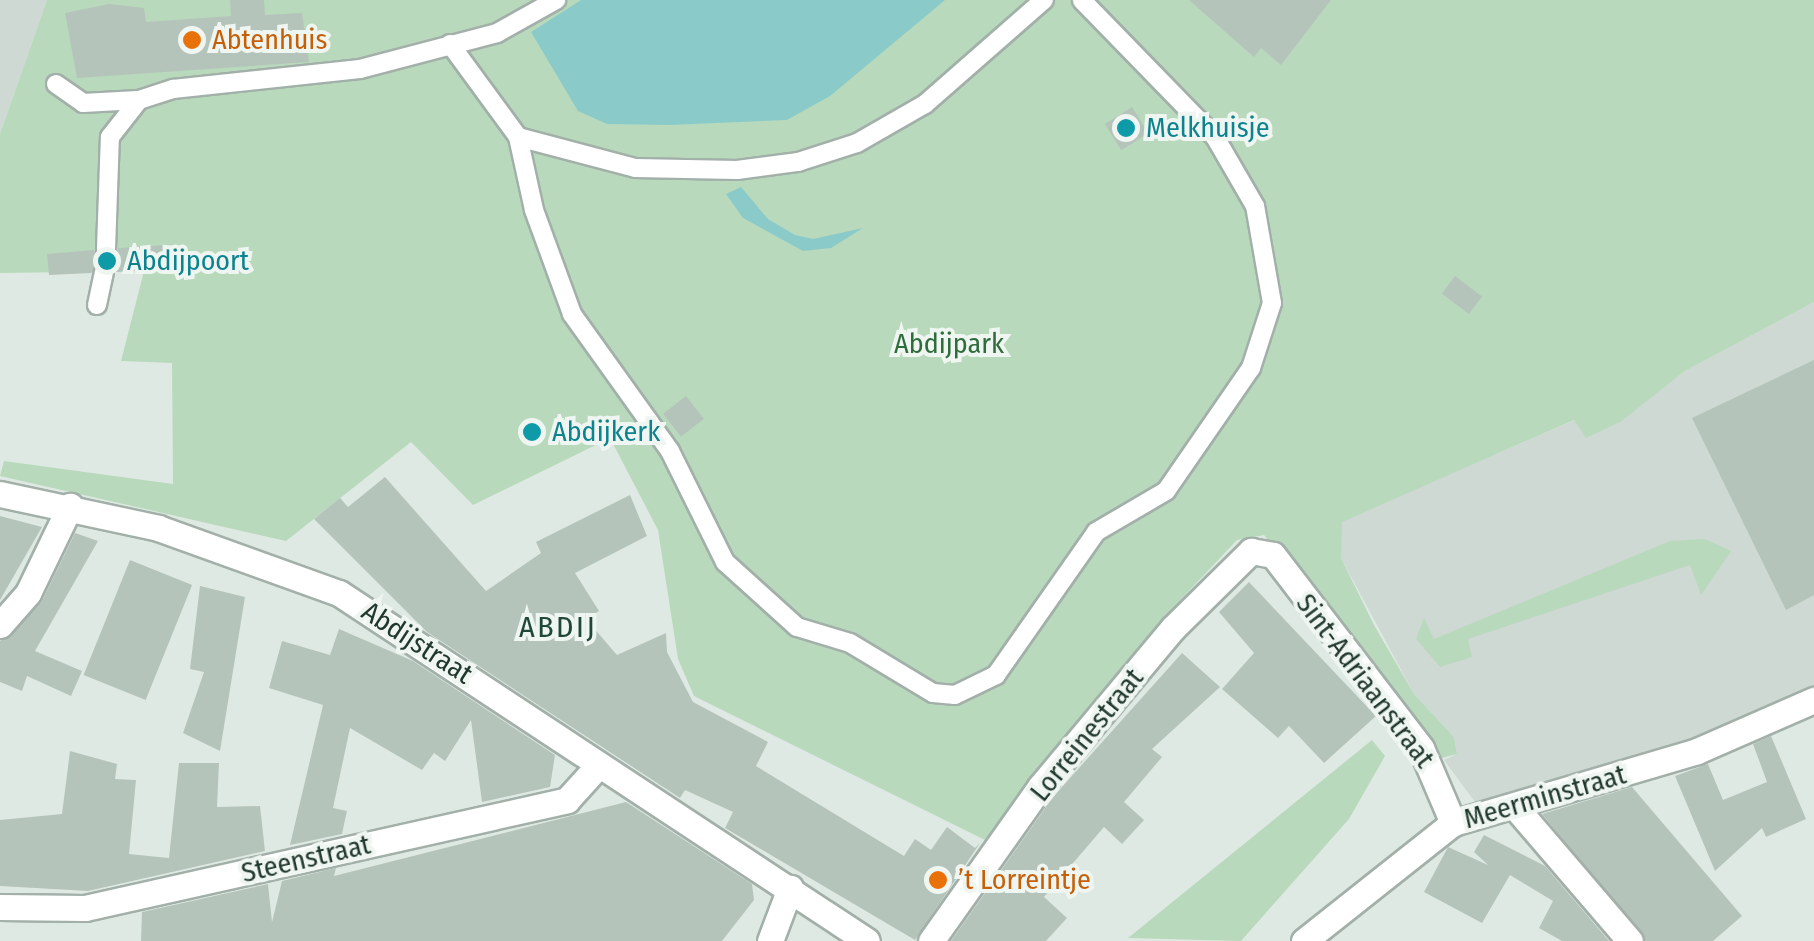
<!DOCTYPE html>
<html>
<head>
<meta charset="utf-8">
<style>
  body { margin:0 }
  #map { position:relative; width:1814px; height:941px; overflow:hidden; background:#dfe9e3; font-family:"Fira Sans Condensed",sans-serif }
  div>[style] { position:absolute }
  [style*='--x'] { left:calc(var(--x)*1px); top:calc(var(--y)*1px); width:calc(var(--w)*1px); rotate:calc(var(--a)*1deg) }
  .built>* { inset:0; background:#cdd9d2 }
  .green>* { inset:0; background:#b9d9bc }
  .water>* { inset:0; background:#8acbca }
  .building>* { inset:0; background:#b5c4bb; transform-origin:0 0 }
  .roads { filter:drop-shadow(2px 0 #a2b0a9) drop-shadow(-2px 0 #a2b0a9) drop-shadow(0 2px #a2b0a9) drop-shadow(0 -2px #a2b0a9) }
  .pedestrian>* { height:18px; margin:-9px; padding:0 9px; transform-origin:9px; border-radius:9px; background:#fff }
  .minor>* { height:25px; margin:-12.5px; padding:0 12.5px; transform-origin:12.5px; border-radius:12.5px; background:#fff }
  .dots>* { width:28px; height:28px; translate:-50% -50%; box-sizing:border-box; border:5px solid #eff6f1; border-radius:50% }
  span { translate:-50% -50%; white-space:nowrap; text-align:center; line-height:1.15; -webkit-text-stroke:8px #eff6f1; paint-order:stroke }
  .food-label { font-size:28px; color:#c56008 }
  .left { translate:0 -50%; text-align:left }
  .culture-label { font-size:28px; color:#0d838f }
  .park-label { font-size:28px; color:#2f6c3c }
  .street-label { font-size:28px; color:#21382e }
  .neighbourhood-label { font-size:30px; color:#1f4837; letter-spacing:2.5px }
</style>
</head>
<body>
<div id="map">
  <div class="built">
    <i style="clip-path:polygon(0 0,47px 0,0 134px)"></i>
    <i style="clip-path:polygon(1814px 302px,1814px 687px,1715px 734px,1478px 806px,1444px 760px,1457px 754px,1454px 737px,1414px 694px,1341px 558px,1341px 521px,1575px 420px,1622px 421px,1685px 371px)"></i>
  </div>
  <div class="green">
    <i style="clip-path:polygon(47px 0,1814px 0,1814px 302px,1685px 371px,1622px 421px,1586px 438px,1574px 420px,1342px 522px,1341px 558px,1374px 625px,1414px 694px,1454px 737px,1457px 754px,1438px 759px,1264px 535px,1237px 540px,1171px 610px,991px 843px,694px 696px,678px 659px,658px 530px,610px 438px,473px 505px,411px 442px,286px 541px,0 476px,4px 461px,173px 484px,172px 363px,121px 361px,144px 271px,0 273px,0 134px)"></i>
    <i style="clip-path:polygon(1705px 539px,1731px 551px,1701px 595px,1690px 565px,1468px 639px,1472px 657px,1440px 667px,1416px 639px,1424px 618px,1434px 639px,1670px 541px)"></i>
    <i style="clip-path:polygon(1372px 740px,1385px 756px,1349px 819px,1241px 941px,1128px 938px)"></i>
  </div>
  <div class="water">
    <i style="clip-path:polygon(581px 0,945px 0,830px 96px,787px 120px,670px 125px,607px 124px,578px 111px,531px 32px)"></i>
    <i style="clip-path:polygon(741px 187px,768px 219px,795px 235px,813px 239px,863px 228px,831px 248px,803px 251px,743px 218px,726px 194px)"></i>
  </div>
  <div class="building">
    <i style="clip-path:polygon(230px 0,264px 0,265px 15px,302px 13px,309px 62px,77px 78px,65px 13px,109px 4px,144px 8px,146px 22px,231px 16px)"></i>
    <i style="clip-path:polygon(1189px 0,1331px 0,1281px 65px,1261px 48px,1254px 57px)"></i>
    <i style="left:1132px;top:107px;width:31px;height:32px;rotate:58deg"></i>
    <i style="clip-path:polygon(165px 245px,167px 269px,116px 272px,108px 261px,119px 248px)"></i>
    <i style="clip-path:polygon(94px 250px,103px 261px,91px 273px,49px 275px,47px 254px)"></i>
    <i style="left:1455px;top:276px;width:34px;height:22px;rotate:37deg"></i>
    <i style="clip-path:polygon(1814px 360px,1814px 595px,1786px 610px,1692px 418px)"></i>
    <i style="left:686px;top:396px;width:29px;height:29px;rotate:52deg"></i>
    <i style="clip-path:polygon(385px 477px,486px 591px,541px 553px,536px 542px,630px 495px,647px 536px,575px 573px,599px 611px,586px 619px,617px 655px,666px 633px,667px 652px,693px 702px,768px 742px,756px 766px,904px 856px,915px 839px,931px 850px,947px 827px,975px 848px,980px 843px,915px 940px,725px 828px,733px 812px,685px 790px,680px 798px,427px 632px,314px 519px,340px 498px,348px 507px)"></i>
    <i style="clip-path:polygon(0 516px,42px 527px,0 600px)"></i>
    <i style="clip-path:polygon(75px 533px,98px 541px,35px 651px,82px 671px,71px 696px,27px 676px,22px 691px,0 682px,0 641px,41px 603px)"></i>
    <i style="left:130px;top:560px;width:67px;height:124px;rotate:22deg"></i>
    <i style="clip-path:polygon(1249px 582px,1376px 716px,1324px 763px,1289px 726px,1278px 738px,1222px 689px,1254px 653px,1219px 612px)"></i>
    <i style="clip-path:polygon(200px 586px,245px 597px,220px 751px,183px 733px,204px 672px,190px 669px)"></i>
    <i style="clip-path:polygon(339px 629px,413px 661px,555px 755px,550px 787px,482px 802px,471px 720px,445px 761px,434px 753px,422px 770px,350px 728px,333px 808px,347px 811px,342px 834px,290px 845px,323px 705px,269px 688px,282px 641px,330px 655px)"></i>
    <i style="clip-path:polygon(1182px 653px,1220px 687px,1152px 749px,1162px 757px,1124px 802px,1144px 820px,1122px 844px,1104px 827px,1044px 897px,1067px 918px,1046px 941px,951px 941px,1053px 797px)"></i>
    <i style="clip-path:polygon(1771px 736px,1806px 819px,1766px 837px,1762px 828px,1715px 871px,1675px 776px,1708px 764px,1723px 800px,1767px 782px,1753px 744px)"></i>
    <i style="clip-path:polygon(70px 751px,117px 764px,115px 779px,136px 780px,129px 854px,169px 858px,179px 763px,219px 763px,217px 807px,260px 806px,265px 851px,88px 891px,0 886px,0 820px,62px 814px)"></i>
    <i style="clip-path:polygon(1632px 787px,1742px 916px,1713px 941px,1646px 941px,1542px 814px)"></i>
    <i style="clip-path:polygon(626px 802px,752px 884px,754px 900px,722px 941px,141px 941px,142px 912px,268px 884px,272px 922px,282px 881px,336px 868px,334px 876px)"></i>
    <i style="clip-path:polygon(1484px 835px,1545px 866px,1609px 941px,1562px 941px,1539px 928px,1553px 901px,1510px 875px,1482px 923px,1424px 892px,1448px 847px,1488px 865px,1474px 852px)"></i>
  </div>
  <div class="roads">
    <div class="pedestrian">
      <i style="--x:450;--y:44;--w:115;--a:53.8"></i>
      <i style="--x:518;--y:137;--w:75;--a:77.6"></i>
      <i style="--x:534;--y:210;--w:111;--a:69.9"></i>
      <i style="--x:572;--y:314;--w:168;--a:54.4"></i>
      <i style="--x:670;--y:451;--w:124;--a:63.6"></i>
      <i style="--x:725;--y:562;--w:97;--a:42.1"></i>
      <i style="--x:797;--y:627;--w:55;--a:16.8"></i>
      <i style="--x:850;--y:643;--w:97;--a:31.1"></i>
      <i style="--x:933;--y:693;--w:22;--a:5"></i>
      <i style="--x:955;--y:695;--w:46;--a:-26"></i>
      <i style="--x:996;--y:675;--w:174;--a:-55"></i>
      <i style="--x:1096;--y:532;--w:81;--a:-30.4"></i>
      <i style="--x:1166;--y:491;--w:150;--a:-55.4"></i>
      <i style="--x:1251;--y:368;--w:68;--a:-72.1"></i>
      <i style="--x:1272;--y:303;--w:98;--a:-99.9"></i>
      <i style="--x:1255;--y:206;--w:80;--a:-120.1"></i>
      <i style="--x:1215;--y:137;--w:191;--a:-134.2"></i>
      <i style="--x:56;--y:84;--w:33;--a:35"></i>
      <i style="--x:83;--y:103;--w:55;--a:-3.1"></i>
      <i style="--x:518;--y:137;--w:121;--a:14.8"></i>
      <i style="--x:635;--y:168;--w:102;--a:1.1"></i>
      <i style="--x:737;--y:170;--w:62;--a:-7.5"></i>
      <i style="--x:798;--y:162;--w:62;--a:-17.9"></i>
      <i style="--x:857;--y:143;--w:78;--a:-29.8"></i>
      <i style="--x:925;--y:104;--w:158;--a:-41.2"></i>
      <i style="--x:106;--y:249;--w:112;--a:-88"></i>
      <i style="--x:110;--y:137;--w:47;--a:-51.9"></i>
      <i style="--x:139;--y:100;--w:36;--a:-18"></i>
      <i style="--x:173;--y:89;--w:188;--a:-6.1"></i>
      <i style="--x:360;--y:69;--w:142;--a:-14.7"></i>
      <i style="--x:497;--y:33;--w:68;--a:-29.2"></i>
      <i style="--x:97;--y:305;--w:33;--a:-78"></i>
    </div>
    <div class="minor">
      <i style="--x:0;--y:494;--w:162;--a:12.1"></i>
      <i style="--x:158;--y:528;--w:192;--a:19.8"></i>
      <i style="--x:339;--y:593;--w:632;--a:33.39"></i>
      <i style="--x:0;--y:625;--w:43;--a:-48.8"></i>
      <i style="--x:28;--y:593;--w:97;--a:-64.2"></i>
      <i style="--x:1516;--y:808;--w:175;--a:49.4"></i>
      <i style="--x:0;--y:907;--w:85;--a:0.7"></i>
      <i style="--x:85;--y:908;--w:494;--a:-12.6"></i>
      <i style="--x:567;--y:800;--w:43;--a:-47.8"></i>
      <i style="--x:770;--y:941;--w:57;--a:-69.3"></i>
      <i style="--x:931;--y:941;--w:189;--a:-54.7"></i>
      <i style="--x:1040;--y:787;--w:207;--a:-50.1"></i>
      <i style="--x:1173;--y:628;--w:110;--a:-44.6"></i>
      <i style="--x:1251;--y:551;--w:22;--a:10"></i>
      <i style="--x:1273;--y:555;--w:243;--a:52.5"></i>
      <i style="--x:1421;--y:748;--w:82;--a:66.9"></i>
      <i style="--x:1304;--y:941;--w:190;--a:-38.4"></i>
      <i style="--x:1453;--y:823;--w:254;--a:-16.4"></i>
      <i style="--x:1697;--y:751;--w:128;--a:-23.6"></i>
    </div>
  </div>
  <div class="dots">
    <i style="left:192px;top:40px;background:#e8710a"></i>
    <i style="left:1126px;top:128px;background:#0f9aa8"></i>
    <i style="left:107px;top:261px;background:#0f9aa8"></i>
    <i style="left:532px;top:432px;background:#0f9aa8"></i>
    <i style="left:938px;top:880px;background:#e8710a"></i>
  </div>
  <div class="food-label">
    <span class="left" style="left:212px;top:40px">Abtenhuis</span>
    <span class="left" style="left:958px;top:880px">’t Lorreintje</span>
  </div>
  <div class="culture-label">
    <span class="left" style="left:1146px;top:128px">Melkhuisje</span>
    <span class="left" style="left:127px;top:261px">Abdijpoort</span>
    <span class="left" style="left:552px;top:432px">Abdijkerk</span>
  </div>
  <div class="park-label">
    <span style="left:949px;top:344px">Abdijpark</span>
  </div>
  <div class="street-label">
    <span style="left:417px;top:643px;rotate:33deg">Abdijstraat</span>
    <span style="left:1365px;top:681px;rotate:53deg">Sint-Adriaanstraat</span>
    <span style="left:1087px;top:735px;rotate:-51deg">Lorreinestraat</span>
    <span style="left:1545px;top:797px;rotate:-16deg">Meerminstraat</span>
    <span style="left:306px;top:859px;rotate:-13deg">Steenstraat</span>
  </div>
  <div class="neighbourhood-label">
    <span style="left:558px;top:627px">ABDIJ</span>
  </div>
</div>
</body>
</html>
